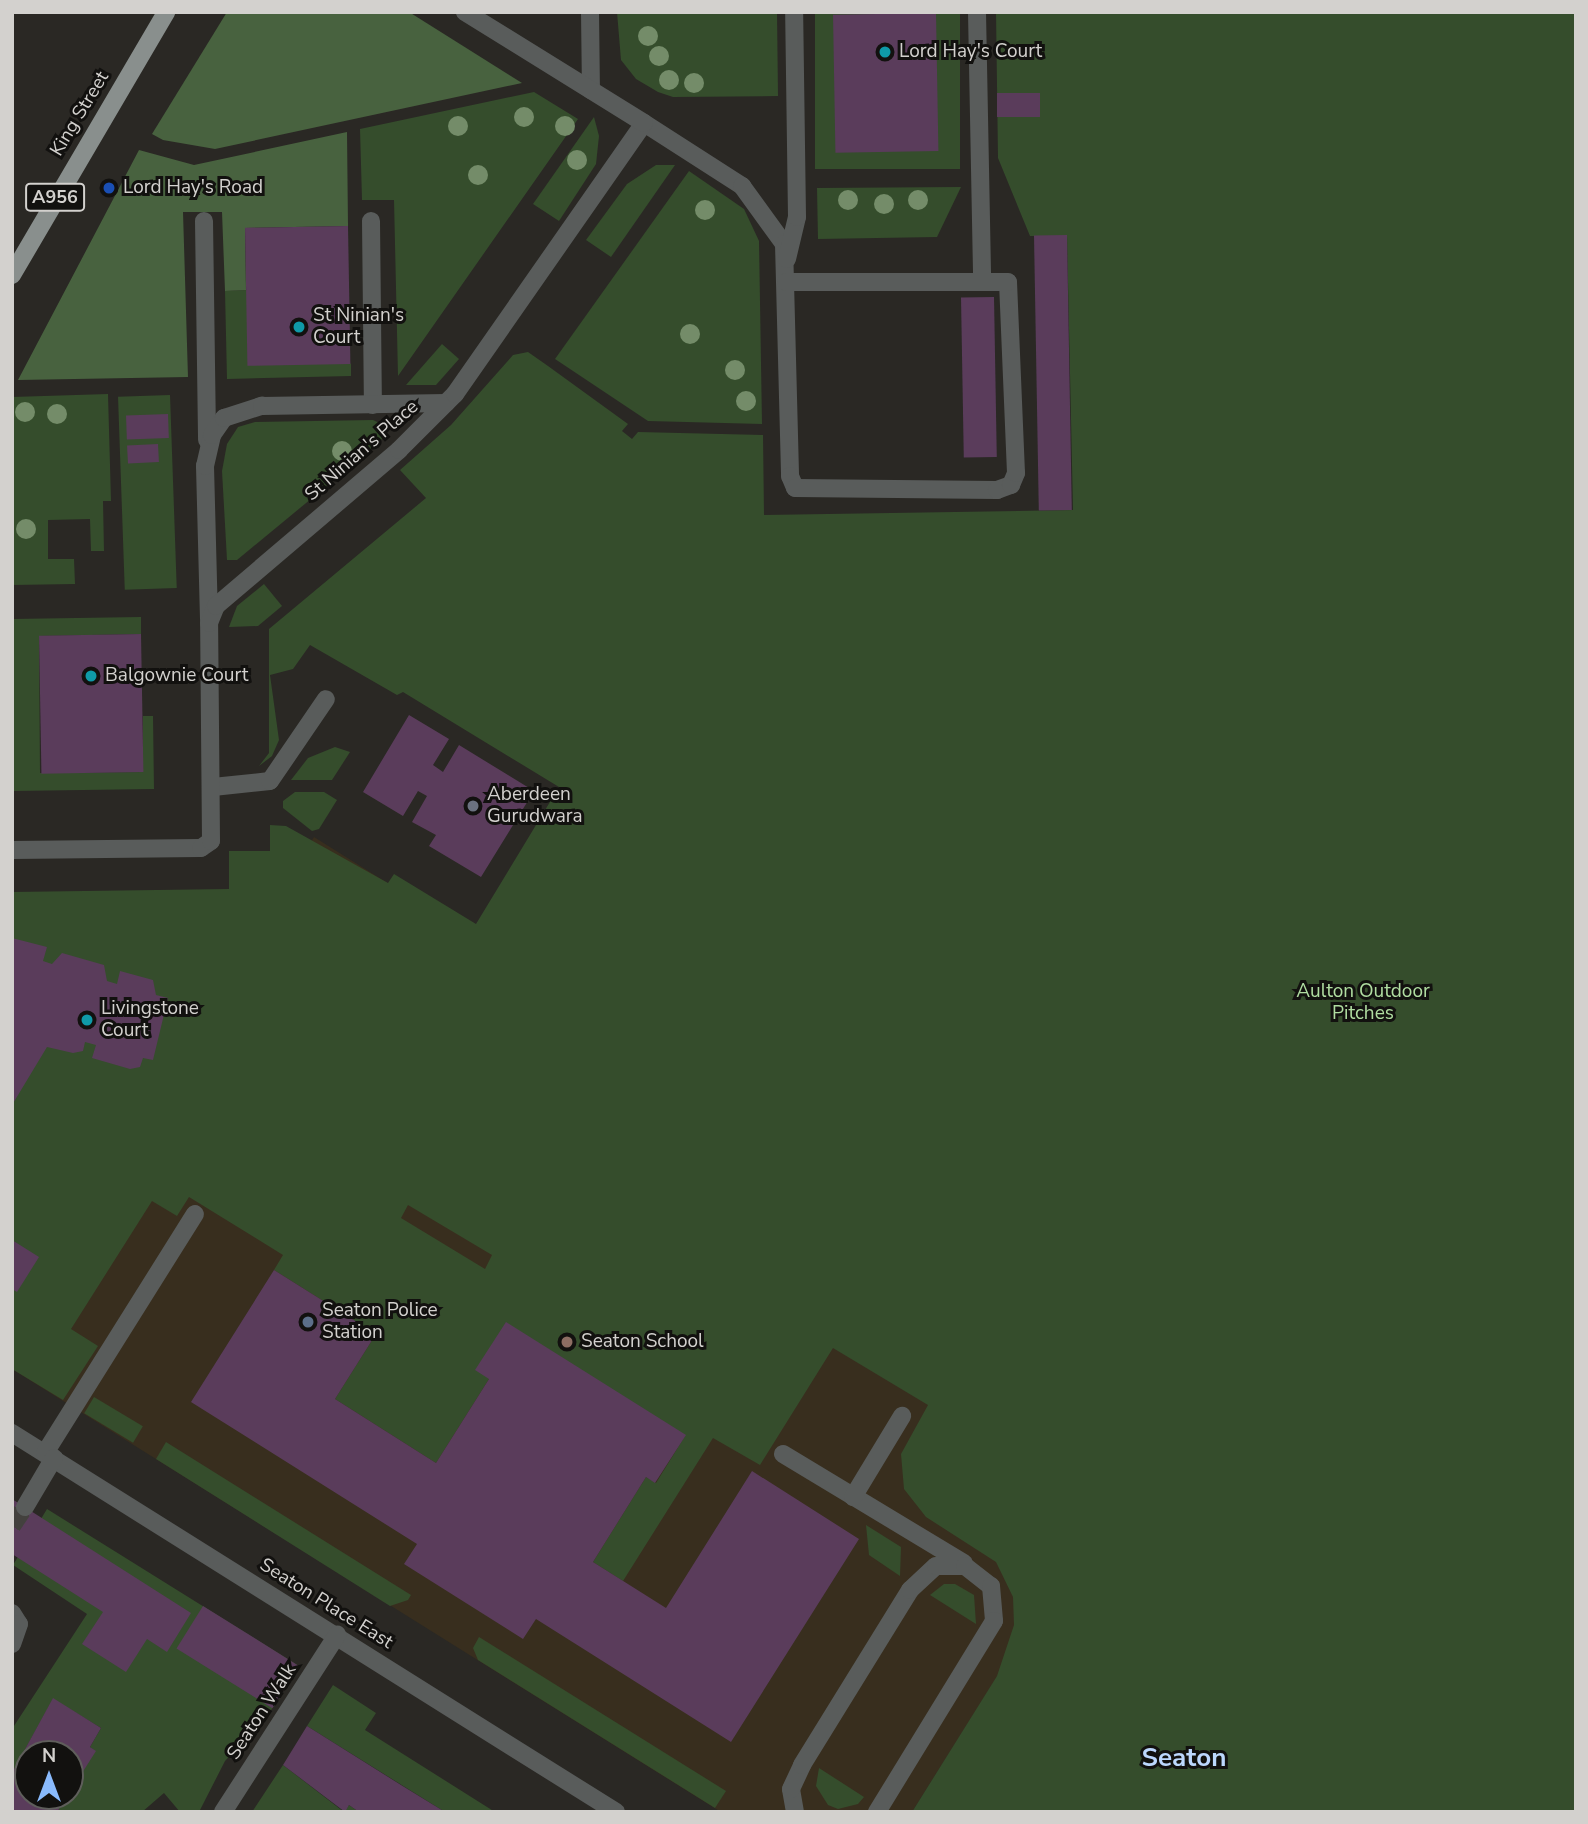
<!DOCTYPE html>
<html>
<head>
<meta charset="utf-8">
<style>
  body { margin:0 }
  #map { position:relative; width:1588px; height:1824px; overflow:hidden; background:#2a2824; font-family:"Nunito Sans",sans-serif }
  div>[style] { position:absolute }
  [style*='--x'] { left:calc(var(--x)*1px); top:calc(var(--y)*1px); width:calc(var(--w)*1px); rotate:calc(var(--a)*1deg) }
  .education>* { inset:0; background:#382e1e }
  .green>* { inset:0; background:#354d2c; transform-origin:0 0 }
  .forest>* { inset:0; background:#48623f }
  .building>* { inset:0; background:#5a3c5b; transform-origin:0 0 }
  .minor-tunnel>* { height:18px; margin-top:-9px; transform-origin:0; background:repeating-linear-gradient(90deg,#43413e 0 18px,transparent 0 27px) }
  .minor>* { height:18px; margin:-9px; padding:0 9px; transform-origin:9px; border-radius:9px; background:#595c5b }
  .major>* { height:18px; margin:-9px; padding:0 9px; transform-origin:9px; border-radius:9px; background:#898f8d }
  .trees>* { width:20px; height:20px; margin:-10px; border-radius:50%; background:#748c69 }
  .dots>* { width:19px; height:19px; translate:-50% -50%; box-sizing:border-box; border:4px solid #12110f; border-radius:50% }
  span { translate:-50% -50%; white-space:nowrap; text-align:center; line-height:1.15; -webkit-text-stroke:6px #12110f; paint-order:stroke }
  .shield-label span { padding:2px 5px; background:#12110f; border:2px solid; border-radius:5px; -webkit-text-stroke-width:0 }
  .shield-label { font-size:18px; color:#d3d1ce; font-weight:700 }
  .poi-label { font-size:19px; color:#d3d1ce }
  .left { translate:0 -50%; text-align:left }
  .street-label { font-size:19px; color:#d3d1ce }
  .park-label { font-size:19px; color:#b0dda1 }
  .district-label { font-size:26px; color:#bcd7fd; font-weight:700 }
  .frame { position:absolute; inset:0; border:14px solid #d3d1ce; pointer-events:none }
  .north { position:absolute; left:14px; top:1740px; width:70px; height:70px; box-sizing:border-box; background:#12110f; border:2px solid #5f5e5b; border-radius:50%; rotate:0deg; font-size:19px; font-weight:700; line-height:28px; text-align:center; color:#d3d1ce }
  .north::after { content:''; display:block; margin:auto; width:24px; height:32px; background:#89bafc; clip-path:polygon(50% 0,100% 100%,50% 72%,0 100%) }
</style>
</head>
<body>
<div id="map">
  <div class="education">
    <i style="clip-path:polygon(314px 837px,1183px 1381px,912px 1812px,721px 1812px,12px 1369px,12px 1316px)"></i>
  </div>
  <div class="green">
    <i style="clip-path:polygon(617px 12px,777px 12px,778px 96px,673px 97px,658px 92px,636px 79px,621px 60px)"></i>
    <i style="left:815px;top:12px;width:145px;height:157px"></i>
    <i style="clip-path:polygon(evenodd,996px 12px,1576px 12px,1576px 1812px,912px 1812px,997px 1676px,1014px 1625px,1013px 1597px,996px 1562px,926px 1517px,904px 1489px,901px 1454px,928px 1405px,833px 1348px,760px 1465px,713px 1438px,623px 1581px,593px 1562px,646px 1477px,656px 1483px,685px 1436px,489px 1379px,436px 1463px,335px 1399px,376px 1334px,274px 1270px,283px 1255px,189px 1197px,177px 1216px,152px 1201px,71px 1329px,98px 1346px,63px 1400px,12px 1369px,12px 892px,229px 889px,229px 851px,270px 851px,270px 825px,286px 826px,388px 883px,394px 874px,476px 924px,559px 787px,403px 692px,397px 695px,310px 645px,293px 669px,270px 675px,279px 740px,272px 756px,259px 766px,269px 753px,269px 629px,426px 498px,400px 470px,451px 425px,513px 355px,528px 352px,548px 366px,628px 424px,622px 431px,632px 439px,638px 432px,763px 435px,764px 515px,1073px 510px,1067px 236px,1030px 236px,998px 158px,996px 12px,408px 1205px,492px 1255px,485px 1269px,401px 1218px,408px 1205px)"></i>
    <i style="clip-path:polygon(534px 92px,578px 119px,398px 376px,394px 200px,362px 200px,360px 129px)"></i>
    <i style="clip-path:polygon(594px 117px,599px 136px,596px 164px,559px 221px,533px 204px)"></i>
    <i style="clip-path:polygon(656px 165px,675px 165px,611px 257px,586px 240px,627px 184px)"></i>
    <i style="clip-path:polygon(689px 171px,744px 209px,759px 241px,762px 424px,648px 421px,555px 359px)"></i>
    <i style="clip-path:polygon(961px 187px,937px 237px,818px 239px,817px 188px)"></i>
    <i style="clip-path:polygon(246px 290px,351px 364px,351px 376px,227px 379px,225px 291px)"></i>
    <i style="clip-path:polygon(442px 344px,459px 359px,436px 385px,406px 385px)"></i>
    <i style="clip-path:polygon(108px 394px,111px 501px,103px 501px,104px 551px,91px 551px,90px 519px,48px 520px,48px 559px,74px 559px,75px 584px,12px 585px,12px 397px)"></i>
    <i style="left:170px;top:395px;width:193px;height:52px;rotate:88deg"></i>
    <i style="clip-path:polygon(373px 420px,388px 427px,380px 442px,237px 560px,227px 560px,222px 471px,227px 444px,238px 427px,255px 422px)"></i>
    <i style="clip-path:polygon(264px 584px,282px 606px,258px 626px,229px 627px,237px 606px)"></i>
    <i style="clip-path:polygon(141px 617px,141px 634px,39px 636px,40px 773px,143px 772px,143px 716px,153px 716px,154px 789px,12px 791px,12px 619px)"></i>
    <i style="clip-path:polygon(335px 747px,350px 752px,332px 780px,291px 780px,308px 758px)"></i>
    <i style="clip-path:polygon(295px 792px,324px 792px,337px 800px,319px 829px,312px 831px,283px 808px,283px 801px)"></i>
    <i style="left:94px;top:1397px;width:57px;height:19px;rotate:31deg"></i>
    <i style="clip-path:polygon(166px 1442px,411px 1595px,408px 1600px,390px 1606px,156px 1459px)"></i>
    <i style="clip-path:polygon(47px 1509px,299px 1666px,268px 1715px,225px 1761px,199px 1812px,180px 1812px,164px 1793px,142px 1812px,57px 1812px,95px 1751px,90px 1747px,101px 1728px,53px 1699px,12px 1773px,12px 1729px,87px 1614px,13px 1565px)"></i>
    <i style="clip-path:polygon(866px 1525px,901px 1547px,900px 1576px,869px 1555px)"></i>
    <i style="clip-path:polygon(944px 1584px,955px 1584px,974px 1595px,976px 1624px,930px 1595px)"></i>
    <i style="clip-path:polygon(479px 1637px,726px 1791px,715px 1808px,478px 1660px,473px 1648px)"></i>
    <i style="clip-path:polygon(333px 1685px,376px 1713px,365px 1730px,495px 1812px,445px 1812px,307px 1726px)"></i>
    <i style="clip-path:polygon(283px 1765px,344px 1812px,349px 1805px,359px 1812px,252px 1812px)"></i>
    <i style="clip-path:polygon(819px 1768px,864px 1797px,858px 1804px,838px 1809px,828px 1805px,816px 1786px)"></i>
  </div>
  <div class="forest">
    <i style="clip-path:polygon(227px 12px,409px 12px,522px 83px,215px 149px,163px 140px,152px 134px)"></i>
    <i style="clip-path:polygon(347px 132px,348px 226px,245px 228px,246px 290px,225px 291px,222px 212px,183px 212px,188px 377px,18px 380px,139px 150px,194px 165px)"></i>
  </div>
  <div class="building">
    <i style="left:936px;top:13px;width:138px;height:103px;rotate:89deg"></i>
    <i style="left:997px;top:93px;width:43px;height:24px"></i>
    <i style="left:348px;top:226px;width:138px;height:103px;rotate:89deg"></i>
    <i style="left:1067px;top:235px;width:275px;height:33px;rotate:89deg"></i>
    <i style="left:994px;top:297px;width:160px;height:33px;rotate:89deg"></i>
    <i style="left:168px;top:414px;width:24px;height:42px;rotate:88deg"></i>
    <i style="left:158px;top:444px;width:18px;height:31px;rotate:87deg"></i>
    <i style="left:141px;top:634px;width:138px;height:102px;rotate:89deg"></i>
    <i style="clip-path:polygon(409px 715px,449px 739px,433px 765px,443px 772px,459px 745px,534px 791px,481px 877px,429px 846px,436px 835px,412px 822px,427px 796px,418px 791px,403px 816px,363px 792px)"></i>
    <i style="clip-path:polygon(12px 938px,47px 947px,43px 961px,52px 964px,62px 953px,104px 965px,107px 981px,117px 984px,120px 971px,153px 980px,156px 995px,168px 998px,153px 1060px,143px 1058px,140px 1067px,130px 1069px,92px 1058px,96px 1045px,85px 1042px,83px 1051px,73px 1053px,47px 1047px,12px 1105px)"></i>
    <i style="clip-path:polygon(12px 1240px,39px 1257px,17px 1292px,12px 1289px)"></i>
    <i style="clip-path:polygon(274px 1270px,376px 1334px,335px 1399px,436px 1463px,489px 1379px,475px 1370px,506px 1322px,686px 1435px,655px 1483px,646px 1477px,593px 1562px,666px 1608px,752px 1471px,859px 1539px,731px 1742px,536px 1619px,523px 1639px,404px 1564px,417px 1544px,191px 1402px)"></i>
    <i style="clip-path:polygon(12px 1499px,191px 1613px,167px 1652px,147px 1639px,126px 1672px,82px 1644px,103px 1612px,12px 1554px)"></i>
    <i style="left:203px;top:1606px;width:113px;height:50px;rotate:32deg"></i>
    <i style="clip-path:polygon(53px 1698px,101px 1728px,90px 1747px,96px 1751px,70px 1792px,70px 1754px,28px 1754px,28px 1796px,68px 1796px,57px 1812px,12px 1812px,12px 1773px)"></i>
    <i style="clip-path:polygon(307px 1726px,401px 1785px,445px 1812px,359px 1812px,349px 1805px,345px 1812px,283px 1765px)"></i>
  </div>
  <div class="minor-tunnel">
    <i style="--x:12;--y:1526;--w:23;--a:-56"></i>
  </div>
  <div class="minor">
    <i style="--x:590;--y:12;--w:78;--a:89.3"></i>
    <i style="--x:977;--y:12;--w:268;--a:88.9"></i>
    <i style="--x:644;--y:123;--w:117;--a:32.7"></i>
    <i style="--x:742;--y:186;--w:72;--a:54.1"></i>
    <i style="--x:784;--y:244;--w:232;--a:88.5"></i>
    <i style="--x:790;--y:476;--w:13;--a:67"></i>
    <i style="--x:795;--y:488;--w:202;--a:0.6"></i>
    <i style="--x:997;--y:490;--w:15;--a:-20"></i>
    <i style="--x:1011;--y:485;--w:13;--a:-67"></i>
    <i style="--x:1016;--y:473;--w:191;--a:-92.4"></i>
    <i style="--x:1008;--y:282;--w:222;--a:180"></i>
    <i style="--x:204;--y:221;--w:219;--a:89.2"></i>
    <i style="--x:371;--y:221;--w:184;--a:89.4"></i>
    <i style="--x:787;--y:259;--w:43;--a:-76.6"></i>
    <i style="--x:797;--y:217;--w:205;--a:-90.8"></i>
    <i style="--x:209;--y:619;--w:153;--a:-91.5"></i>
    <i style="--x:205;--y:466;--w:32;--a:-77"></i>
    <i style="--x:212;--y:435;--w:21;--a:-55"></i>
    <i style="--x:224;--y:418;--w:40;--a:-18"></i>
    <i style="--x:262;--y:406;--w:184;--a:-0.9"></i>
    <i style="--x:213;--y:787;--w:57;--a:-6"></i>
    <i style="--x:270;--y:781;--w:99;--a:-55.7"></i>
    <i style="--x:12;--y:850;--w:189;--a:-0.6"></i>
    <i style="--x:201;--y:848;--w:12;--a:-35"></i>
    <i style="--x:211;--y:841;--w:218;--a:-90.5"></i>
    <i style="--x:209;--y:623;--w:18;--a:-68"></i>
    <i style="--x:216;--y:606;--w:240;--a:-40.4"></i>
    <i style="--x:399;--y:450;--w:79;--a:-45"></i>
    <i style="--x:455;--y:394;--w:330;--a:-55.1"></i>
    <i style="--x:644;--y:123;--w:211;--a:-148.2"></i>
    <i style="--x:12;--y:1433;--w:713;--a:32.11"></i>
    <i style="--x:45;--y:1453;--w:282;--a:-57.9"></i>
    <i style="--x:783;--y:1454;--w:211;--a:31.1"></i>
    <i style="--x:853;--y:1497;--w:95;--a:-58.8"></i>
    <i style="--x:25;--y:1507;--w:57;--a:-59.4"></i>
    <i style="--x:12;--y:1613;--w:13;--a:58"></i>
    <i style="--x:19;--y:1624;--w:21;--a:109"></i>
    <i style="--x:223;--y:1812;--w:211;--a:-57.2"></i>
    <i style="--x:795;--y:1812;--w:23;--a:-100"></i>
    <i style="--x:791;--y:1789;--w:26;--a:-65"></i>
    <i style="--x:802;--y:1765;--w:206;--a:-58.3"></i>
    <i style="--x:910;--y:1590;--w:35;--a:-43"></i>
    <i style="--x:936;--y:1566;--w:29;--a:0"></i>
    <i style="--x:965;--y:1566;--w:33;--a:38"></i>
    <i style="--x:991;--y:1586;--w:35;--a:85"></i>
    <i style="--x:994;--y:1621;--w:224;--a:121.5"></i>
  </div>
  <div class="major">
    <i style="--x:12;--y:275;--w:305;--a:-59.6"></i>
  </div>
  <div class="trees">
    <i style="left:648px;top:36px"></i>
    <i style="left:659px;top:56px"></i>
    <i style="left:669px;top:80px"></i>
    <i style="left:694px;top:83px"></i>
    <i style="left:524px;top:117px"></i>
    <i style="left:458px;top:126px"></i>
    <i style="left:565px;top:126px"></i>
    <i style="left:577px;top:160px"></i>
    <i style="left:478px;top:175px"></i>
    <i style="left:848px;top:200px"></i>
    <i style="left:918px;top:200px"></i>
    <i style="left:884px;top:204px"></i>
    <i style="left:705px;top:210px"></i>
    <i style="left:690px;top:334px"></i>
    <i style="left:735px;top:370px"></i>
    <i style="left:746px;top:401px"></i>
    <i style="left:25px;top:412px"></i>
    <i style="left:57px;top:414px"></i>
    <i style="left:342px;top:451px"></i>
    <i style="left:26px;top:529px"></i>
  </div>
  <div class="dots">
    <i style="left:885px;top:52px;background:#0f9aa8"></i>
    <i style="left:109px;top:188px;background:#1a4fb4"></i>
    <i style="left:299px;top:327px;background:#0f9aa8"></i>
    <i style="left:91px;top:676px;background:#0f9aa8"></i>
    <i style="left:473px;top:806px;background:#6b7280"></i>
    <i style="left:87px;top:1020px;background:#0f9aa8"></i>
    <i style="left:308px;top:1322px;background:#5c6f8a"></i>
    <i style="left:567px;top:1342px;background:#8d6e63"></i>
  </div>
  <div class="shield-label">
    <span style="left:55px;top:197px">A956</span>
  </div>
  <div class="poi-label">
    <span class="left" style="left:899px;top:52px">Lord Hay's Court</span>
    <span class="left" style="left:123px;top:188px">Lord Hay's Road</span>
    <span class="left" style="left:313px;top:327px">St Ninian's<br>Court</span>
    <span class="left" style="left:105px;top:676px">Balgownie Court</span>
    <span class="left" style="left:487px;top:806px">Aberdeen<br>Gurudwara</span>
    <span class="left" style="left:101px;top:1020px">Livingstone<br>Court</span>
    <span class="left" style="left:322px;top:1322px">Seaton Police<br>Station</span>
    <span class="left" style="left:581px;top:1342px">Seaton School</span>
  </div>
  <div class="street-label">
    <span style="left:80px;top:114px;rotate:-59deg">King Street</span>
    <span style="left:362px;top:451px;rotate:-41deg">St Ninian's Place</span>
    <span style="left:326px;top:1604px;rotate:32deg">Seaton Place East</span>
    <span style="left:262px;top:1712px;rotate:-57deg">Seaton Walk</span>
  </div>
  <div class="park-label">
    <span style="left:1363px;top:1003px">Aulton Outdoor<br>Pitches</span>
  </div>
  <div class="district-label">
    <span style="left:1184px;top:1758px">Seaton</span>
  </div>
  <div class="frame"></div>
  <div class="north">N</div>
</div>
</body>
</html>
